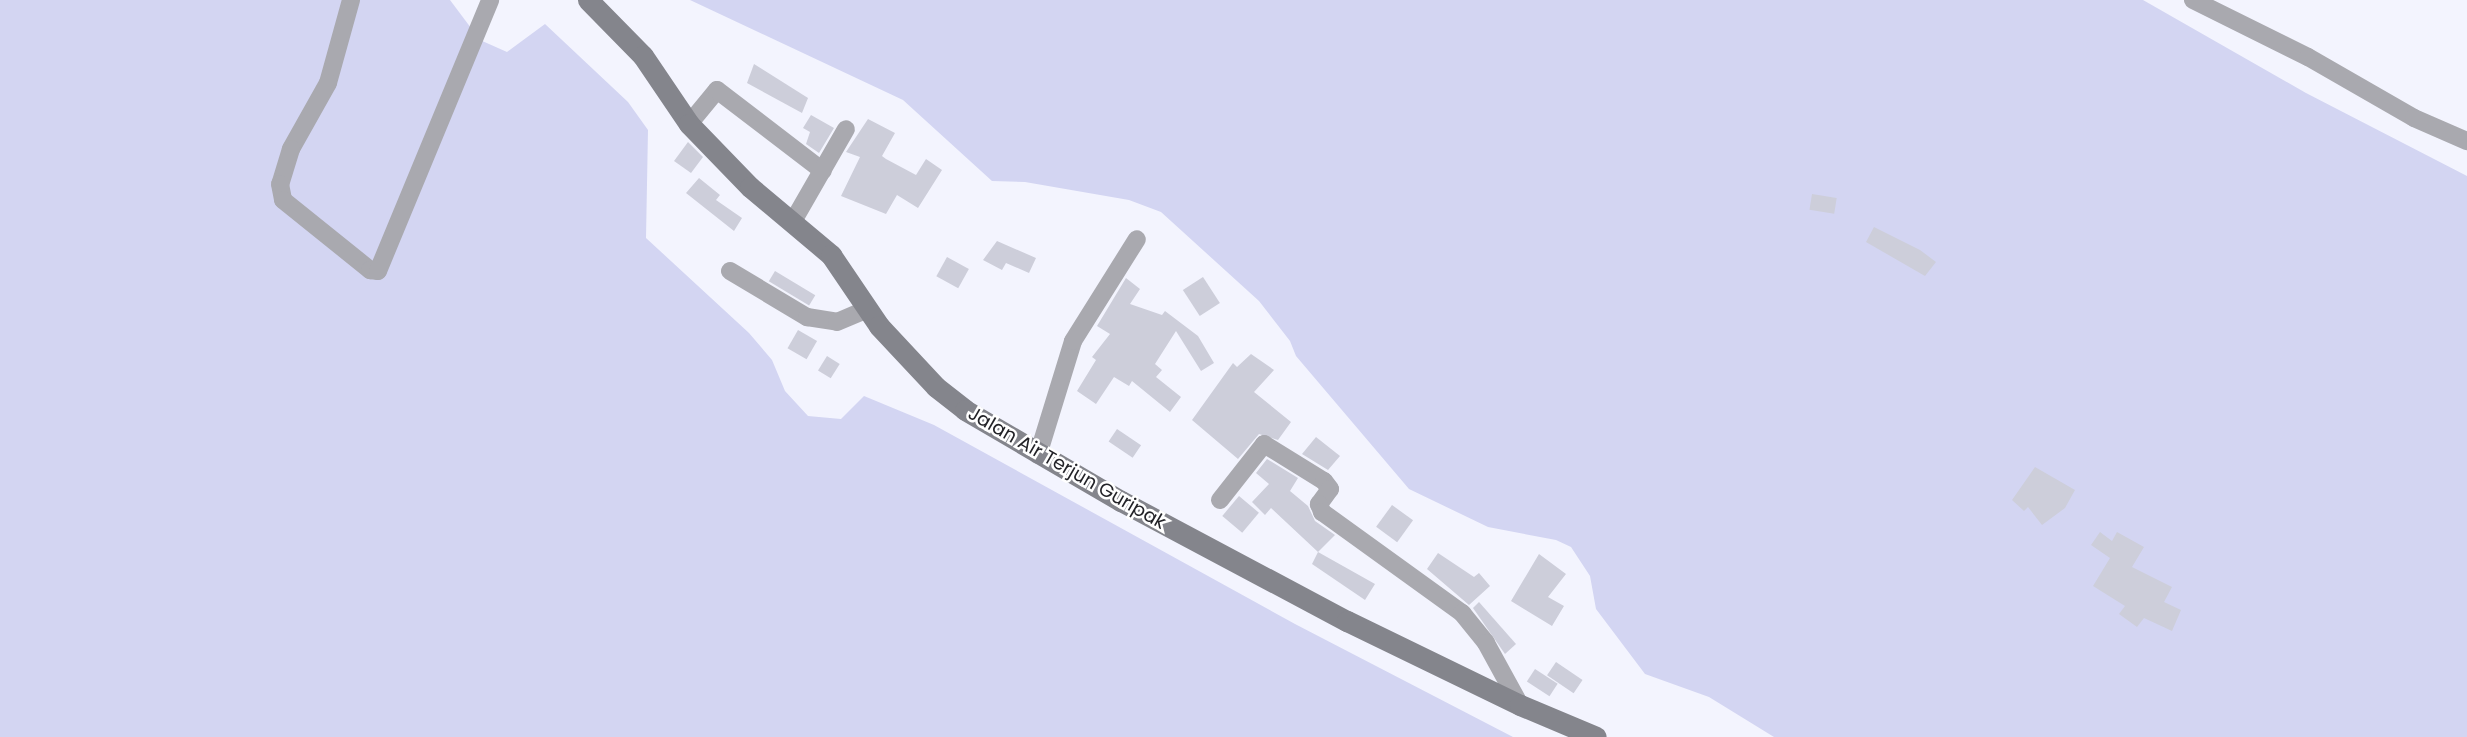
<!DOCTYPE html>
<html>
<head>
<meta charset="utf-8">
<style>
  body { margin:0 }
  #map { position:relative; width:2467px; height:737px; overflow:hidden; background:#f3f4fe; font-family:Poppins,sans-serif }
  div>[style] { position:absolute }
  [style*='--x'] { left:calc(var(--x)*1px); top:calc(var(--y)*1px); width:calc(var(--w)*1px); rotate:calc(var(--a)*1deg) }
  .green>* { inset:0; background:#d3d5f2 }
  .building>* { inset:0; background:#cdceda; transform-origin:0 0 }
  .street>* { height:18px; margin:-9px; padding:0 9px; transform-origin:9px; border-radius:9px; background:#a9a9af }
  .secondary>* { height:21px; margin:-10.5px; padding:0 10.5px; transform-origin:10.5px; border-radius:10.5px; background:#84858c }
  span { translate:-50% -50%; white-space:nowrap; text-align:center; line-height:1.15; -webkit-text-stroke:5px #fff; paint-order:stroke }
  .street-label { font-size:19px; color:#232328 }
</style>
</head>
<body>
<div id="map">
  <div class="green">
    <i style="clip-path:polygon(0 0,450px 0,480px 40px,507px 52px,545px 24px,628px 102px,648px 130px,646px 238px,749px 333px,772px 360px,785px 391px,808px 416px,841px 419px,864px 396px,934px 425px,1295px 624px,1513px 737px,0 737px)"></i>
    <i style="clip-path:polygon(690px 0,2143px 0,2306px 93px,2467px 176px,2467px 737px,1774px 737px,1709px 697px,1645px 674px,1596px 609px,1590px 576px,1571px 547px,1556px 540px,1488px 527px,1409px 489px,1296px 356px,1290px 341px,1259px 301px,1161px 212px,1129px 200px,1025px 182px,992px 181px,903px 100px)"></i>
  </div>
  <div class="building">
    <i style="clip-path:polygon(754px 64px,808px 98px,802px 113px,747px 83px)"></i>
    <i style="clip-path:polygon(811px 115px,834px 128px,819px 153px,806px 144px,810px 132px,803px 128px)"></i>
    <i style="clip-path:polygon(868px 119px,895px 133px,882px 156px,886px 159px,916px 175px,926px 159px,942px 170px,918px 208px,897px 195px,886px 214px,841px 196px,860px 157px,846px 152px)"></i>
    <i style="clip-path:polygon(688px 142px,703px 157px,691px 173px,674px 161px)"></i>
    <i style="clip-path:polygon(699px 178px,720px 195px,716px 200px,742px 218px,734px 231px,686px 193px)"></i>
    <i style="left:1812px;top:194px;width:25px;height:16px;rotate:9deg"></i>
    <i style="clip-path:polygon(1874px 227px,1920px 250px,1936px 262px,1925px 276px,1866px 242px)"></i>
    <i style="clip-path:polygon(997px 241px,1036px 258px,1029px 273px,1006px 263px,1002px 270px,983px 260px)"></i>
    <i style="left:947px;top:257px;width:25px;height:22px;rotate:29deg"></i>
    <i style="left:775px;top:271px;width:47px;height:12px;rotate:31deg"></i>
    <i style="left:1203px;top:277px;width:31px;height:24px;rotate:57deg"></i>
    <i style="clip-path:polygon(1126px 278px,1140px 289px,1130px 304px,1162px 315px,1165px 311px,1198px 336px,1214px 363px,1201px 371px,1176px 331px,1155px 364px,1162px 370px,1156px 377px,1181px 397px,1170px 412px,1132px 381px,1129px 386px,1114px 377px,1096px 404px,1077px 391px,1096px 360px,1092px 357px,1110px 334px,1097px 326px)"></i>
    <i style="left:798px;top:330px;width:22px;height:21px;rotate:30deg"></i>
    <i style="clip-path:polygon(1251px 354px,1274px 370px,1254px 392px,1291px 422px,1278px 440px,1259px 434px,1238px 459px,1192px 420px,1233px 363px,1237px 367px)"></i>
    <i style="left:827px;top:356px;width:15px;height:17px;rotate:32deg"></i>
    <i style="left:1117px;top:429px;width:29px;height:15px;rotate:34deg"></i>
    <i style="clip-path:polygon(1316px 437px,1340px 456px,1328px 470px,1302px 454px)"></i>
    <i style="clip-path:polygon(1267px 459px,1298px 478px,1290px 491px,1308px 506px,1315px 521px,1335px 535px,1318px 552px,1271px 508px,1265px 515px,1252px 502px,1269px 484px,1256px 473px)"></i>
    <i style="clip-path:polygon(2035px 467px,2075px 490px,2065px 508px,2042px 525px,2028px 507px,2024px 511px,2012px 500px)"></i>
    <i style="left:1239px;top:496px;width:26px;height:26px;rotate:40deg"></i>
    <i style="left:1392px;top:505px;width:26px;height:27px;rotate:36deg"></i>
    <i style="clip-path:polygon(2100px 532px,2112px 541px,2117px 532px,2144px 547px,2132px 567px,2172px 587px,2164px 602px,2181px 610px,2172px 631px,2144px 618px,2137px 627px,2119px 614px,2125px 606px,2093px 586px,2110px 558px,2091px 545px)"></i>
    <i style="clip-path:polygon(1318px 552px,1375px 584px,1365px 600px,1312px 564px)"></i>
    <i style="clip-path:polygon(1438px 553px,1474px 577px,1479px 573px,1490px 586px,1469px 605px,1427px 569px)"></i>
    <i style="clip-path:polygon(1539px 554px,1566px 574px,1548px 597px,1564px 606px,1552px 626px,1511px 601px)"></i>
    <i style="clip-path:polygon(1479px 602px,1516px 644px,1505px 654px,1473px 608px)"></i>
    <i style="left:1556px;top:662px;width:32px;height:16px;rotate:34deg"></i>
    <i style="left:1535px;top:669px;width:27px;height:15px;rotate:33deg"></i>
  </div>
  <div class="street">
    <i style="--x:351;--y:0;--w:86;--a:105.5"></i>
    <i style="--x:328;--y:83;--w:76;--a:119.3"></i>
    <i style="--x:291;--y:149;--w:37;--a:107"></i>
    <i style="--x:280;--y:184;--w:16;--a:79"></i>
    <i style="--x:283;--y:200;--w:112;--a:38.8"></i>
    <i style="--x:370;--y:270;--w:8;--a:7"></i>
    <i style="--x:378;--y:271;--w:293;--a:-67.5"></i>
    <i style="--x:2193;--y:0;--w:128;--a:26.4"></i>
    <i style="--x:2308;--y:57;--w:122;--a:29.9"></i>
    <i style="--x:2414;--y:118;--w:58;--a:23.5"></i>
    <i style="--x:689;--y:124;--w:44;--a:-50.5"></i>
    <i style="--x:717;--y:90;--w:133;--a:37.4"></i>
    <i style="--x:792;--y:223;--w:108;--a:-60.1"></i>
    <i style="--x:730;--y:271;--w:90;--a:30.9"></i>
    <i style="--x:807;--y:317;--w:30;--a:9"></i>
    <i style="--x:837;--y:322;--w:33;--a:-23"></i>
    <i style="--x:1038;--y:455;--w:119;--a:-72.9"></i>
    <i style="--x:1073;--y:341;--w:120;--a:-57.9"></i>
    <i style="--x:1220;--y:500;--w:71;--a:-51.8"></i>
    <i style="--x:1264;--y:444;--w:70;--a:31.7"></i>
    <i style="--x:1324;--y:481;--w:10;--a:53"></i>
    <i style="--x:1330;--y:489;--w:19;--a:126"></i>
    <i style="--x:1319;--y:504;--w:9;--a:69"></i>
    <i style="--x:1322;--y:512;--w:173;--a:35.8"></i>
    <i style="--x:1462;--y:613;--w:38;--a:51"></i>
    <i style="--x:1486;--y:643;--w:71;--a:61.3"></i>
  </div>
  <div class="secondary">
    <i style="--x:588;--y:0;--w:78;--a:45.5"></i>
    <i style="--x:643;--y:56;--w:82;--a:55.9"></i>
    <i style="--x:689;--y:124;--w:88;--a:45.9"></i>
    <i style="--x:750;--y:187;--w:106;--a:40"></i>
    <i style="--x:831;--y:255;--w:86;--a:55.9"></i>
    <i style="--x:879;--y:326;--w:83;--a:46.9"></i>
    <i style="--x:936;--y:387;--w:37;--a:38"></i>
    <i style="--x:965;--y:410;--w:181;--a:30.3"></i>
    <i style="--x:1121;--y:501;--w:256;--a:28"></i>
    <i style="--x:1347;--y:621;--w:192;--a:25.9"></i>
    <i style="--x:1520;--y:705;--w:82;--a:22.8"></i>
  </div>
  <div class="street-label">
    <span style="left:1067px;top:468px;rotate:30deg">Jalan Air Terjun Guripak</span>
  </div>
</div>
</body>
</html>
